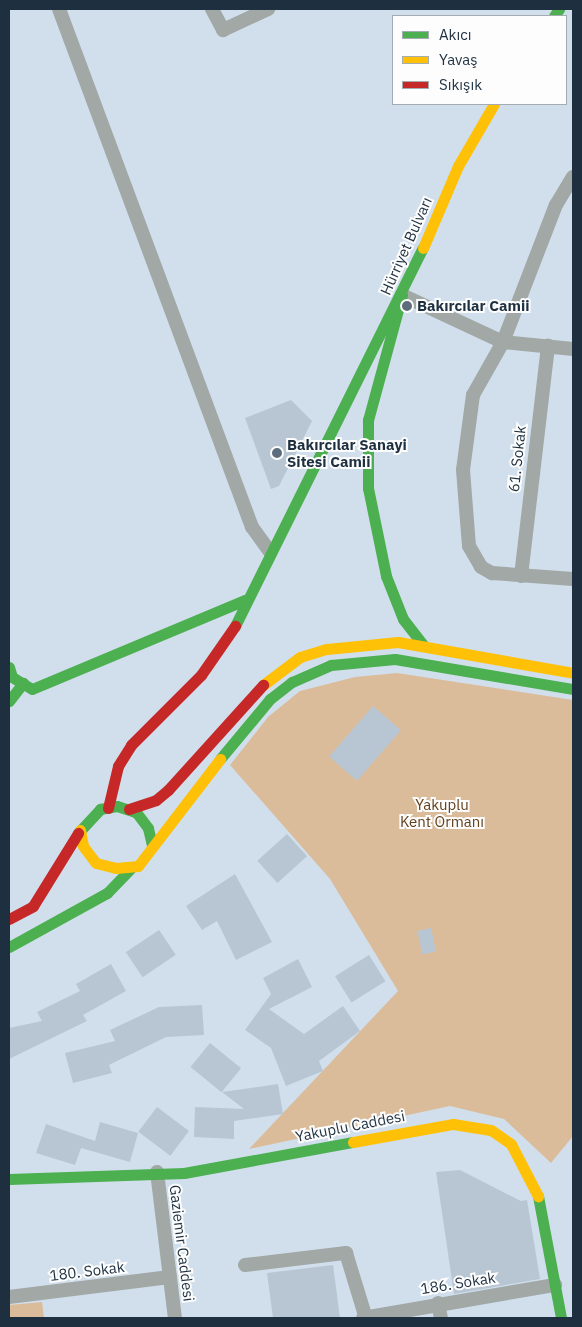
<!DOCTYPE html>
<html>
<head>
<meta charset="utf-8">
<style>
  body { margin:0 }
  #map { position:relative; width:582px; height:1327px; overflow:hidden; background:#d1dfed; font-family:"IBM Plex Sans",sans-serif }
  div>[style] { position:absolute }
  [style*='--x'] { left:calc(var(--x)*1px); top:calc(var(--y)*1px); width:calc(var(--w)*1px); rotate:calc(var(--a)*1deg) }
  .green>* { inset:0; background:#dbbc9a }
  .building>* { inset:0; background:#b8c6d4; transform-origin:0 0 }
  .street>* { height:14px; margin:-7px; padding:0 7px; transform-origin:7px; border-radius:7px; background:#a1a8a6 }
  .fast>* { height:11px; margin:-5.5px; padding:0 5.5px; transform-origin:5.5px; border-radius:5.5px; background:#4caf50 }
  .slow>* { height:11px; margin:-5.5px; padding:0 5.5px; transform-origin:5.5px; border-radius:5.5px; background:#ffc107 }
  .jam>* { height:11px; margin:-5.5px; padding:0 5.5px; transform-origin:5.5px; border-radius:5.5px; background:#c62828 }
  .dots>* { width:14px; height:14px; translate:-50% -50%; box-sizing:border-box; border:2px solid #fdfdfd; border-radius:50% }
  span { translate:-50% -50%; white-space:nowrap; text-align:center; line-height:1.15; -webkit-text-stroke:4px #fdfdfd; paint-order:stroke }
  .street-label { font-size:15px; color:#1e3040 }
  .poi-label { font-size:15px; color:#1e3040; font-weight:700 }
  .left { translate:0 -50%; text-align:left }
  .park-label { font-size:15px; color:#62411d }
  .frame { position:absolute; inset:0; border:10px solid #1e3040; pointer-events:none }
  .legend { position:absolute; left:392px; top:15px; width:175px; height:90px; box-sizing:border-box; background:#fdfdfd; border:1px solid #a4abb1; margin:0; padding:6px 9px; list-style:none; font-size:15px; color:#1e3040 }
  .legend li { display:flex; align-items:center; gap:10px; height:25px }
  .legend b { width:25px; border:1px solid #a4abb1 }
</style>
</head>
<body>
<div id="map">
  <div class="green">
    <i style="clip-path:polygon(397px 673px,573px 700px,573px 1136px,551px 1163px,504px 1119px,450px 1106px,249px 1149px,398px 991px,330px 879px,230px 765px,268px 717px,300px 691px,355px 677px)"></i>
    <i style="clip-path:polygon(42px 1302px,44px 1318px,9px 1318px,9px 1305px)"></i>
  </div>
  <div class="building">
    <i style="clip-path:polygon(291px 400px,312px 421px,279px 486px,271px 489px,245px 418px)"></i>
    <i style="left:373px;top:706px;width:37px;height:67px;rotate:41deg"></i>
    <i style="left:287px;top:834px;width:30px;height:40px;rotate:48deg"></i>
    <i style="clip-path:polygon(235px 874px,272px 942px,236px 960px,217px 921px,202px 930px,186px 906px)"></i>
    <i style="left:431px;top:928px;width:24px;height:14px;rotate:78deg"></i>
    <i style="left:159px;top:930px;width:30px;height:40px;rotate:56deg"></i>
    <i style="left:369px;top:955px;width:31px;height:40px;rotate:58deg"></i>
    <i style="clip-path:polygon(298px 959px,312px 987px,269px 1009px,304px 1034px,343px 1006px,360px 1031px,319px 1061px,323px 1071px,286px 1086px,271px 1048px,245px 1030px,271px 994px,263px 978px)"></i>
    <i style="clip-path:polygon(111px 964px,126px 991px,83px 1015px,87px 1021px,9px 1059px,9px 1028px,42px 1021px,37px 1012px,80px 991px,76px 984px)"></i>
    <i style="clip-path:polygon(202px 1005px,204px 1035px,166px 1037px,109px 1065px,112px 1073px,73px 1083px,65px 1053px,115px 1041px,110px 1030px,159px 1007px)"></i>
    <i style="left:210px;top:1043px;width:40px;height:31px;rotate:39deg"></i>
    <i style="clip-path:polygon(278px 1084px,283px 1114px,234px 1121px,234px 1139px,194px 1137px,195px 1107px,244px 1109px,222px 1092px)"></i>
    <i style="left:157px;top:1107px;width:40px;height:31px;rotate:37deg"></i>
    <i style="clip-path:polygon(100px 1122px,138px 1133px,130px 1162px,81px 1148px,75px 1165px,36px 1153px,46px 1124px,95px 1141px)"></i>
    <i style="clip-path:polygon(460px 1170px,521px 1201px,527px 1200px,540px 1279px,454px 1294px,436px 1172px)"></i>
    <i style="clip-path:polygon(333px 1265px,340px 1318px,273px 1318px,267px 1273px)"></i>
  </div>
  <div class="street">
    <i style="--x:59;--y:9;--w:553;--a:69.57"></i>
    <i style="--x:252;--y:527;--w:31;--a:54"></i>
    <i style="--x:212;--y:9;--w:24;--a:62"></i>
    <i style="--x:223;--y:30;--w:50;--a:-25"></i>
    <i style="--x:402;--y:295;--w:111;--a:25"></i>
    <i style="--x:503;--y:342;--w:147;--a:-68.9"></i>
    <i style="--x:556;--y:205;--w:33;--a:-59"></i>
    <i style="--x:573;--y:349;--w:70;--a:-174.3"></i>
    <i style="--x:503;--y:342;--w:61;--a:119.5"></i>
    <i style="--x:473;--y:395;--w:76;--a:97.6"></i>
    <i style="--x:463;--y:470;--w:76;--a:85.5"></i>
    <i style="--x:469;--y:546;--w:24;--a:60"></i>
    <i style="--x:481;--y:567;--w:13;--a:29"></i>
    <i style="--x:492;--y:573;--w:81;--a:4.2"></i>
    <i style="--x:521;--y:576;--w:232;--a:-83.3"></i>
    <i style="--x:157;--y:1172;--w:147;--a:83"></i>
    <i style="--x:245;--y:1265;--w:102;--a:-6.8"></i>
    <i style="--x:346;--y:1253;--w:65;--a:73"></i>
    <i style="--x:9;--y:1297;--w:162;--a:-7.1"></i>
    <i style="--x:438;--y:1303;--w:15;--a:79"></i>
    <i style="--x:363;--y:1318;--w:195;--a:-9.8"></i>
  </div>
  <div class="fast">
    <i style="--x:554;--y:16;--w:9;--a:-54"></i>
    <i style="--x:402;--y:295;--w:130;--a:105.2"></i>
    <i style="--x:368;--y:420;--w:68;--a:90"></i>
    <i style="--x:368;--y:488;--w:90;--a:78.4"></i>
    <i style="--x:386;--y:576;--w:46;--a:68.4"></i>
    <i style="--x:403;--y:619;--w:34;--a:52"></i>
    <i style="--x:235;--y:626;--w:422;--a:-63.6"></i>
    <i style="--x:9;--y:667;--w:10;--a:73"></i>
    <i style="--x:12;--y:677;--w:23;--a:31"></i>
    <i style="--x:32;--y:689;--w:231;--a:-22.7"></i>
    <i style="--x:9;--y:701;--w:23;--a:-52"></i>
    <i style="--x:220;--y:759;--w:78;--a:-50.2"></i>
    <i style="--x:270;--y:699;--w:28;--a:-38"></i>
    <i style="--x:292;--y:682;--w:43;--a:-23.6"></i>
    <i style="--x:331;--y:665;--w:64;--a:-5.4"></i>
    <i style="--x:395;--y:659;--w:181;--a:9.6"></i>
    <i style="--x:78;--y:833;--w:33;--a:-47"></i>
    <i style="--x:100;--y:809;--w:17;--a:-10"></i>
    <i style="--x:117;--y:806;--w:20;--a:18"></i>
    <i style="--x:136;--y:812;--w:20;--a:53"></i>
    <i style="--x:148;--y:828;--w:18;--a:77"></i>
    <i style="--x:9;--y:947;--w:112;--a:-28.9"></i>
    <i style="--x:107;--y:893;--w:33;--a:-46"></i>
    <i style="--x:9;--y:1179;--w:175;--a:-2"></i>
    <i style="--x:184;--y:1173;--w:172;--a:-10.4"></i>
    <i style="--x:538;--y:1196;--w:124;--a:79.3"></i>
  </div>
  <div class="slow">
    <i style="--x:423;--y:248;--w:89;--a:-66.9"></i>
    <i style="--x:458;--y:166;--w:72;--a:-59.9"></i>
    <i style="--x:263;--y:685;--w:46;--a:-37.1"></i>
    <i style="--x:300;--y:657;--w:28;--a:-17"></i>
    <i style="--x:327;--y:649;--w:71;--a:-5.6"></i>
    <i style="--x:398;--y:642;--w:178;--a:10"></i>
    <i style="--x:80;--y:830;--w:16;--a:79"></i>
    <i style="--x:83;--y:846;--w:21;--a:53"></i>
    <i style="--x:96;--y:863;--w:21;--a:14"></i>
    <i style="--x:116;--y:868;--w:22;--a:-5"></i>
    <i style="--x:138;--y:866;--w:135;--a:-52.5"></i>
    <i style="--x:353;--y:1142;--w:102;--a:-10.2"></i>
    <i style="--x:453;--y:1124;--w:38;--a:9"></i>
    <i style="--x:491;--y:1130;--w:24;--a:35"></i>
    <i style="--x:511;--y:1144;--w:59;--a:62.6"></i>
  </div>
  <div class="jam">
    <i style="--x:108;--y:808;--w:43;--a:-76.6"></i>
    <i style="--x:118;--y:766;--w:25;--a:-58"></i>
    <i style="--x:131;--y:745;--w:99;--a:-45"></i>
    <i style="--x:201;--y:675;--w:60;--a:-55.2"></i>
    <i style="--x:129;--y:809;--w:28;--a:-18"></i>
    <i style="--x:156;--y:800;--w:16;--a:-40"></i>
    <i style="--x:168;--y:790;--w:142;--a:-47.9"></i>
    <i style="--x:9;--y:919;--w:27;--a:-28"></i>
    <i style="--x:33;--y:906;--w:86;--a:-58.3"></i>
  </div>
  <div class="dots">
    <i style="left:407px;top:306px;background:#5d6d7d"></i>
    <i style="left:277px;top:453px;background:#5d6d7d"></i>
  </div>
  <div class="street-label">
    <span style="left:406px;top:246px;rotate:-66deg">Hürriyet Bulvarı</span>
    <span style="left:517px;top:459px;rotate:-84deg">61. Sokak</span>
    <span style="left:350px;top:1126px;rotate:-11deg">Yakuplu Caddesi</span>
    <span style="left:182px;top:1243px;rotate:83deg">Gaziemir Caddesi</span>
    <span style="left:87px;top:1271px;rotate:-7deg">180. Sokak</span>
    <span style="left:458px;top:1283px;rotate:-9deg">186. Sokak</span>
  </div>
  <div class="poi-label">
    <span class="left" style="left:417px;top:306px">Bakırcılar Camii</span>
    <span class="left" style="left:287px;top:453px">Bakırcılar Sanayi<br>Sitesi Camii</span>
  </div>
  <div class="park-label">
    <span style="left:442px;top:813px">Yakuplu<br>Kent Ormanı</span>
  </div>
  <div class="frame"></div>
  <ul class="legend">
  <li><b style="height:6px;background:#4caf50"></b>Akıcı</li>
  <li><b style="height:6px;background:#ffc107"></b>Yavaş</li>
  <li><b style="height:6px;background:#c62828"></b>Sıkışık</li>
  </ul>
</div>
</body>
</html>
